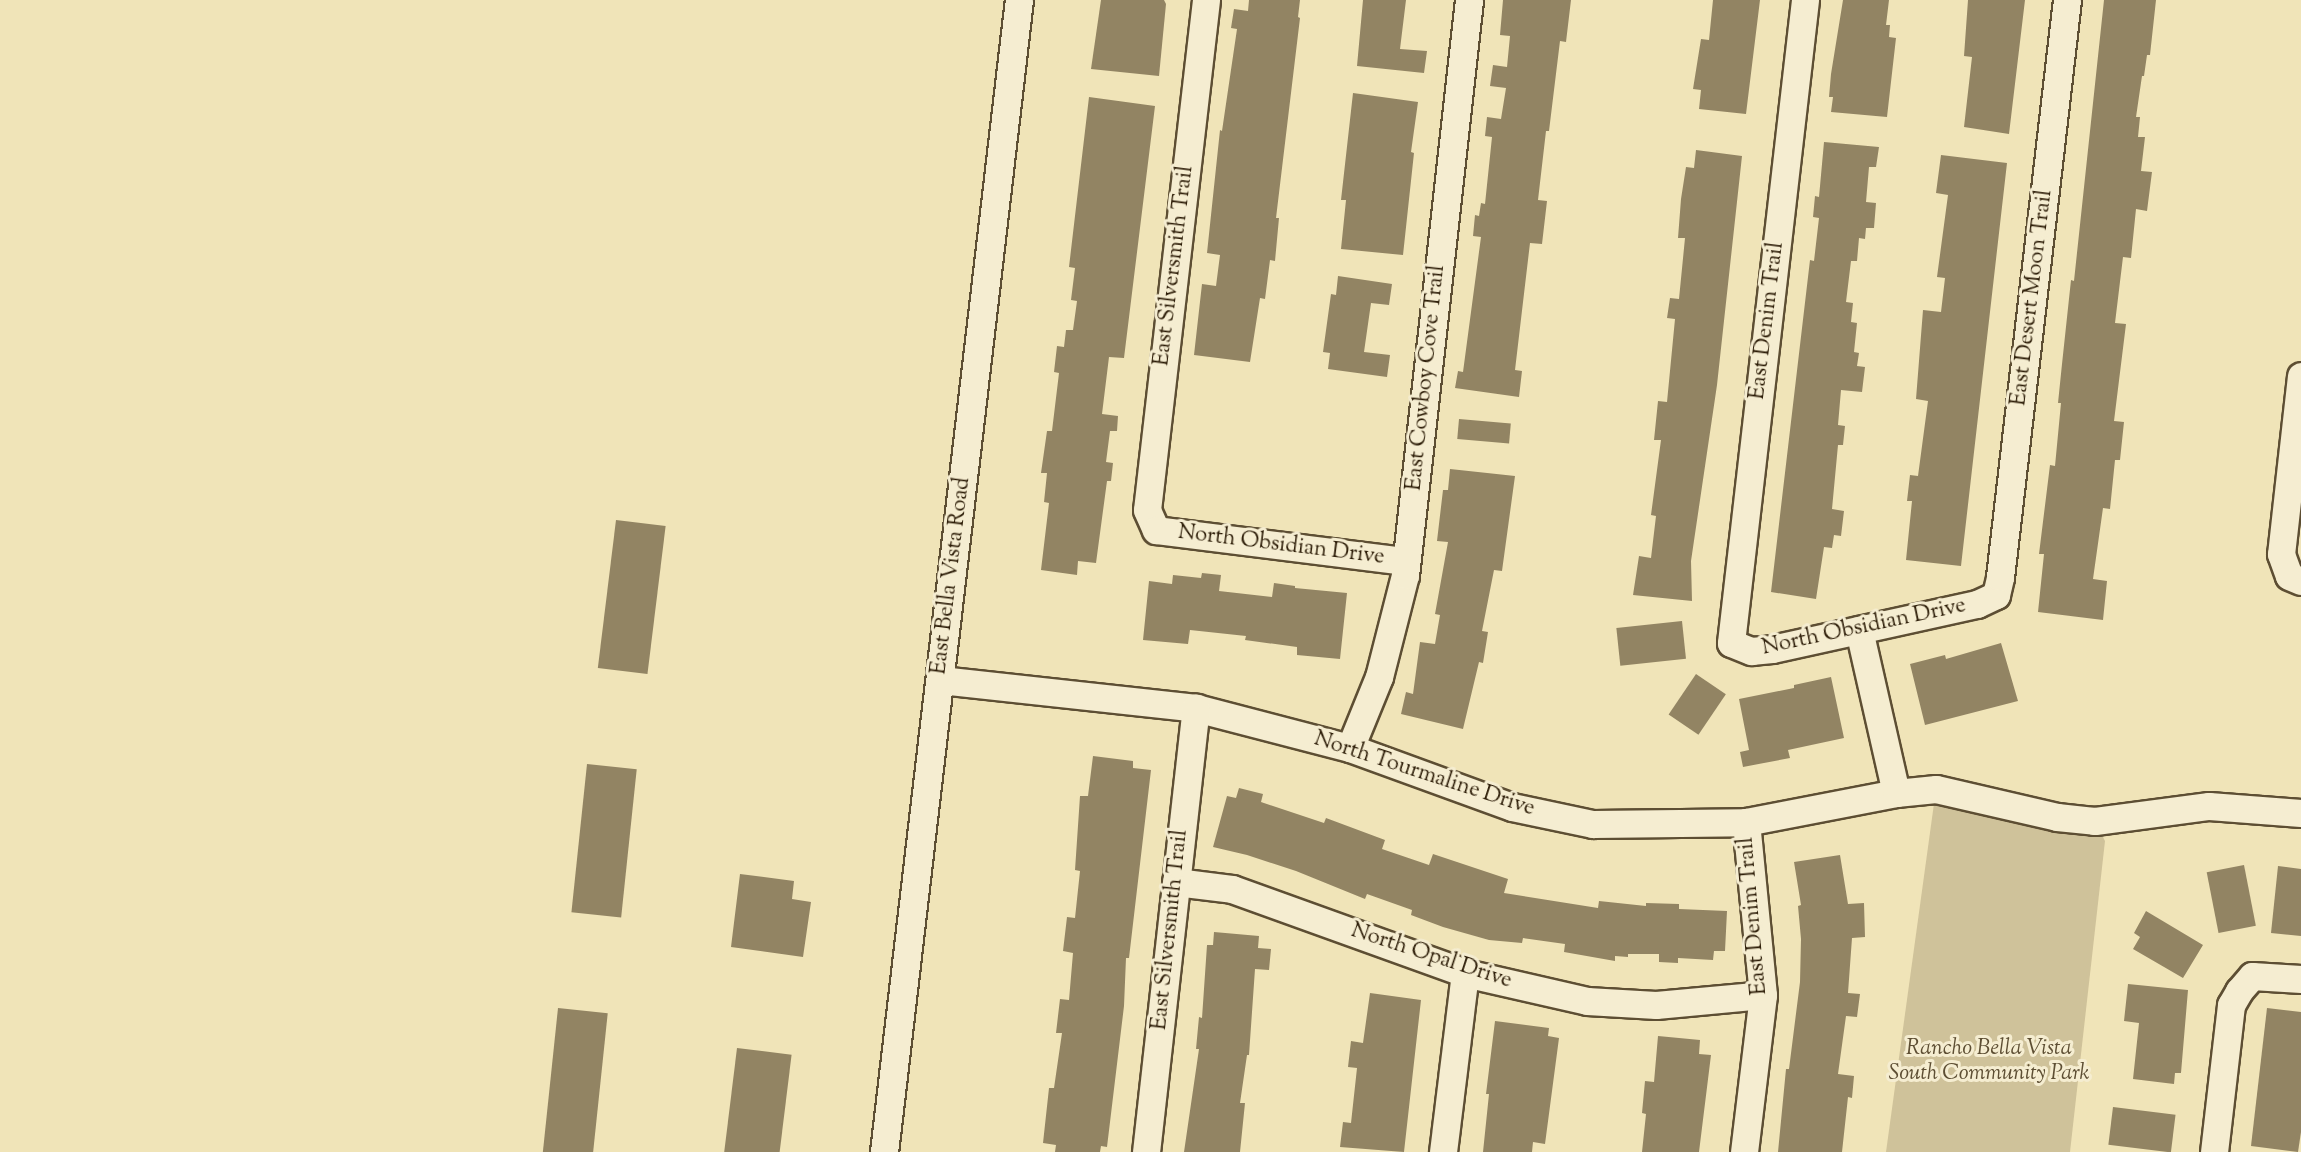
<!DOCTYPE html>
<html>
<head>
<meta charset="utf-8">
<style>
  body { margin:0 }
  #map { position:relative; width:2301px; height:1152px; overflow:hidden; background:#f0e4b8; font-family:"Sorts Mill Goudy",serif }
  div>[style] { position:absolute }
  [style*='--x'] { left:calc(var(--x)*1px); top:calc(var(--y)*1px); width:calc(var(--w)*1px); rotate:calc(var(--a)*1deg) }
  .green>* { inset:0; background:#cfc29a }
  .building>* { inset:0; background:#928463; transform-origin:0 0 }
  .roads { filter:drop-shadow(2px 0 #5d4e33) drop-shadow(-2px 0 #5d4e33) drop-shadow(0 2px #5d4e33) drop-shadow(0 -2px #5d4e33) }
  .minor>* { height:27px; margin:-13.5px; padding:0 13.5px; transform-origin:13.5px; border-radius:13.5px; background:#f5edd1 }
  span { translate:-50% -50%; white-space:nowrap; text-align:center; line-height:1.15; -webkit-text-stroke:6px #f5edd1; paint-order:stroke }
  .street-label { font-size:22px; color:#2c1c07 }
  .park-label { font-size:22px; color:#5d4e33; font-style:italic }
</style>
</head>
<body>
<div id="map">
  <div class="green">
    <i style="clip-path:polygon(1936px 789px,2095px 821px,2105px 841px,2070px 1152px,1886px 1152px)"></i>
  </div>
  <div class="building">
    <i style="clip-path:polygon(1101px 0,1164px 0,1166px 4px,1159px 76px,1091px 69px)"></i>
    <i style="clip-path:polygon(1249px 0,1300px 0,1298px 17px,1300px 18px,1276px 218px,1279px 218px,1275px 261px,1270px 260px,1265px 299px,1260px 298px,1250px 362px,1194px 355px,1202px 284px,1216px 286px,1220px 255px,1207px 253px,1220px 130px,1222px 131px,1237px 29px,1231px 28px,1234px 9px,1248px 11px)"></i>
    <i style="clip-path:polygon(1363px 0,1406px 0,1400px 49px,1427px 51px,1424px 73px,1357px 66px)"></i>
    <i style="clip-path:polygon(1503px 0,1571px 0,1566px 42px,1560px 41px,1549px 131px,1546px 131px,1538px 200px,1547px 201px,1542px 244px,1530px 243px,1515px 370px,1522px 371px,1519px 397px,1455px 388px,1458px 371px,1463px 372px,1481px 237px,1473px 236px,1475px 215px,1479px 216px,1481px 203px,1485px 204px,1492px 137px,1485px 136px,1487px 117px,1501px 119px,1506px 88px,1490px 86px,1493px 65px,1507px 67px,1510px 36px,1500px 35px)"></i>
    <i style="clip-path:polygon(1713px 0,1760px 0,1746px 114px,1699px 109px,1701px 90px,1693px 89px,1701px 39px,1709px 40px)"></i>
    <i style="clip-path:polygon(1843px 0,1889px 0,1886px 25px,1890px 25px,1889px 37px,1896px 38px,1887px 117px,1831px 112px,1833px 97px,1829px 97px,1831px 74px)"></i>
    <i style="clip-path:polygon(1968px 0,2025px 0,2009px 134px,1964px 127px,1972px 57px,1964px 56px)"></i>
    <i style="clip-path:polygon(2104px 0,2156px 0,2150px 55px,2147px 55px,2144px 76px,2142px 76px,2136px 117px,2140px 117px,2138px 137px,2145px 137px,2141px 171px,2152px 172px,2147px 211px,2136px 209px,2131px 258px,2123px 257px,2115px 323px,2126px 324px,2114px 421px,2124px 422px,2120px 460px,2115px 460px,2110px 509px,2103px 508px,2093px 579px,2107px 581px,2103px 620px,2038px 612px,2044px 554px,2039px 554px,2050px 465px,2055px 466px,2061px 403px,2058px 403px,2062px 364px,2071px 280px,2074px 281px)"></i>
    <i style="clip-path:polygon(1353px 93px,1418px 102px,1411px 152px,1414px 153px,1403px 255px,1341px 249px,1346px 200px,1341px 200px)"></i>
    <i style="clip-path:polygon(1089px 97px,1155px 106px,1124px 358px,1109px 357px,1102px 414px,1118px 416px,1117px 431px,1110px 431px,1106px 462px,1113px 463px,1111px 481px,1107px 481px,1096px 563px,1078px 561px,1077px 575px,1041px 570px,1049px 503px,1044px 502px,1047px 473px,1041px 473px,1047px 431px,1052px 431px,1059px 373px,1054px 372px,1057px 346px,1064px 347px,1066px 330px,1073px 330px,1077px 301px,1071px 300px,1075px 268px,1069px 267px)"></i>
    <i style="clip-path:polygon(1824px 142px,1879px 147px,1876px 167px,1869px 167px,1866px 202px,1876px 203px,1874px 228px,1866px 228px,1865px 239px,1859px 238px,1857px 261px,1851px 261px,1846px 302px,1853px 303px,1851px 322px,1857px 323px,1854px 352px,1859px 353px,1857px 366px,1865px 367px,1862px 392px,1841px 390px,1838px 425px,1845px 426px,1843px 445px,1838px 445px,1832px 509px,1844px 511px,1841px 536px,1834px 535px,1832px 548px,1824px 547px,1816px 599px,1771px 592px,1810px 260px,1814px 261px,1819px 218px,1813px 217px,1815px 196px,1819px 197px)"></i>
    <i style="clip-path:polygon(1696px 150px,1742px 156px,1717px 385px,1691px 561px,1692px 601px,1633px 595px,1639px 556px,1651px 558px,1656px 516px,1651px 515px,1661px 440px,1654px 440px,1658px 401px,1667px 402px,1675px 319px,1667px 318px,1670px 298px,1679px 299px,1685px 238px,1678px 238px,1681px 199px,1686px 167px,1694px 168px)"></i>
    <i style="clip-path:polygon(1941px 155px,2007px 163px,1961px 566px,1906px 560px,1912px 501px,1907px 501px,1910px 475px,1918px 476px,1928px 401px,1916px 399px,1923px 310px,1941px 312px,1945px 278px,1937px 277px,1948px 195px,1936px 193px)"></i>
    <i style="clip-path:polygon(1338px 276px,1392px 284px,1389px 305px,1371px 303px,1364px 352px,1390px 355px,1387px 377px,1328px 369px,1330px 353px,1323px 352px,1331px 294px,1336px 295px)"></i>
    <i style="left:1459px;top:419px;width:52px;height:20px;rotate:5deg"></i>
    <i style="clip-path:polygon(1450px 469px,1515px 476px,1502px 571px,1494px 570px,1482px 631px,1488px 632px,1483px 663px,1479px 662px,1463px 729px,1401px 714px,1406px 692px,1413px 694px,1420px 642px,1435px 644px,1440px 615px,1435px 614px,1448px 542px,1437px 541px,1443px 490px,1448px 490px)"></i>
    <i style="left:616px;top:520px;width:50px;height:149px;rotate:7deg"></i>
    <i style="clip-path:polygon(1202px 573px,1221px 575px,1219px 591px,1272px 597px,1274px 583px,1295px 586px,1295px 588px,1347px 593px,1340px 659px,1297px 655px,1297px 647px,1245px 640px,1246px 636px,1190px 630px,1188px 644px,1143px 640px,1149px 581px,1172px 584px,1173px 575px,1201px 578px)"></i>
    <i style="left:1682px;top:621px;width:38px;height:66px;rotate:84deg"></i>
    <i style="clip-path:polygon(2001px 643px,2018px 701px,1925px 725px,1910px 664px,1945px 655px,1946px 659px)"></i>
    <i style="left:1696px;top:674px;width:36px;height:49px;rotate:34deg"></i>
    <i style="clip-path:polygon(1831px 677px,1844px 738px,1788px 750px,1790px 758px,1743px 767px,1740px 752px,1749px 750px,1739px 699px,1794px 688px,1794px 685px)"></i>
    <i style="clip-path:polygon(1093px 756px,1133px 761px,1133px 768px,1151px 770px,1129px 958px,1126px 958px,1124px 1006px,1107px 1147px,1101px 1146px,1100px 1152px,1055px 1152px,1056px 1145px,1043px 1143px,1049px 1088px,1054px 1088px,1062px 1033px,1056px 1033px,1060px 999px,1069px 1000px,1073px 953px,1063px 951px,1067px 917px,1075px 918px,1080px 871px,1075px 870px,1080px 796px,1088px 796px)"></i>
    <i style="left:587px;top:764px;width:50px;height:149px;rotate:6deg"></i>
    <i style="clip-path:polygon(1239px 788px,1263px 794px,1261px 802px,1324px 823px,1326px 818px,1385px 840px,1382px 849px,1429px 865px,1433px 854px,1508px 879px,1504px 893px,1598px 908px,1599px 901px,1646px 906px,1646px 903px,1679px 904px,1679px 909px,1727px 911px,1725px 951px,1714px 951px,1713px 960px,1678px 958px,1678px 963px,1659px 962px,1659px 954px,1628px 954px,1628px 957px,1615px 956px,1615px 961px,1564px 952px,1565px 944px,1523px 938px,1522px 943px,1489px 940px,1443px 927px,1411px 915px,1412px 910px,1367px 894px,1365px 899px,1296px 871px,1247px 855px,1213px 847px,1227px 796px,1236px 798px)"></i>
    <i style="clip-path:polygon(1840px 855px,1848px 904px,1864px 903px,1865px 937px,1852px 938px,1848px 993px,1860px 994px,1857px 1017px,1846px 1016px,1838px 1074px,1854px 1076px,1852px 1098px,1848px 1097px,1842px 1152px,1778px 1152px,1786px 1069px,1789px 1069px,1800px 982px,1801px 939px,1798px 906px,1801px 905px,1794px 862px)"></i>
    <i style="left:2244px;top:865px;width:62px;height:38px;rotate:79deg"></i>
    <i style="clip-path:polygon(2278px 866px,2301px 869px,2301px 936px,2271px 933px)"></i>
    <i style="clip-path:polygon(740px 874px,794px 881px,792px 899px,811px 902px,803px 957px,731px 947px)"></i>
    <i style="clip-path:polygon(2146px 911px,2203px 945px,2183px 978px,2133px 949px,2140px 937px,2134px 933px)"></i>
    <i style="clip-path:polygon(1214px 932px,1259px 936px,1258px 948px,1271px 949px,1269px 970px,1255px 969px,1249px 1055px,1247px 1055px,1240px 1103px,1245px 1103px,1240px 1152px,1184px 1152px,1199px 1049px,1196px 1049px,1199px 1017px,1202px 1018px,1207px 945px,1213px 945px)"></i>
    <i style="clip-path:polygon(2128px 984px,2188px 990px,2181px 1073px,2175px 1073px,2174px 1084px,2133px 1079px,2139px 1023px,2124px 1021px)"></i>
    <i style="clip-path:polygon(1370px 993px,1421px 1000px,1404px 1152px,1340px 1147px,1343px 1122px,1351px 1123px,1357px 1068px,1348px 1067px,1351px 1041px,1363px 1043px)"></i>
    <i style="left:558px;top:1008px;width:50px;height:145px;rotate:6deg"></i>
    <i style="clip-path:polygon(2267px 1008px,2301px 1012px,2301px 1132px,2298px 1152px,2251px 1146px)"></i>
    <i style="clip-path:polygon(1495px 1021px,1549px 1028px,1548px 1036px,1559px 1038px,1545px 1144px,1533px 1142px,1532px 1152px,1483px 1152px,1489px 1094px,1486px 1094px)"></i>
    <i style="clip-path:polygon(1658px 1036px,1700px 1040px,1699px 1054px,1711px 1055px,1699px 1152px,1642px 1152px,1646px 1114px,1642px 1113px,1645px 1081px,1654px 1082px)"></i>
    <i style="left:737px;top:1048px;width:55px;height:105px;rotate:7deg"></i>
    <i style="left:2113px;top:1107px;width:63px;height:38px;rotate:7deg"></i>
  </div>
  <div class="roads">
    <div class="minor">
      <i style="--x:1206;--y:0;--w:513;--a:96.6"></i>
      <i style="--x:1147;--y:510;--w:22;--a:66"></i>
      <i style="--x:1156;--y:530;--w:252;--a:7.1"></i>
      <i style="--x:1805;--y:0;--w:647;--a:96.57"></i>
      <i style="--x:1731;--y:643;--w:22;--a:22"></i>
      <i style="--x:1751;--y:651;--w:21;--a:-5"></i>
      <i style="--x:1772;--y:649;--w:210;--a:-12.4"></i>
      <i style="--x:1977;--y:604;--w:21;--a:-25"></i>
      <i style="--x:1996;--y:595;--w:18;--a:-77"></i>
      <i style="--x:2000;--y:577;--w:581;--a:-83.38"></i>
      <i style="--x:2301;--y:376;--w:179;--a:96.4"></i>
      <i style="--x:2281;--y:554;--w:23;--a:70"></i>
      <i style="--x:2289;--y:576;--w:13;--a:23"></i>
      <i style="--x:1859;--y:630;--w:167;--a:77.2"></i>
      <i style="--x:940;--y:680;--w:258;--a:6.2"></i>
      <i style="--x:1196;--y:708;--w:159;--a:14.6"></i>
      <i style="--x:1350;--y:748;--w:172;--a:20"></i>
      <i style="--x:1512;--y:807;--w:83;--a:11.9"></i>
      <i style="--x:1593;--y:824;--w:153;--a:-0.7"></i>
      <i style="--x:1746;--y:822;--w:153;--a:-10.9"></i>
      <i style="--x:1896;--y:793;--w:40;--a:-5.7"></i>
      <i style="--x:1936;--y:789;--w:124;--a:13"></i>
      <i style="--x:2057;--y:817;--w:38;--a:6"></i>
      <i style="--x:2095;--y:821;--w:115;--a:-7.5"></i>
      <i style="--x:2209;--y:806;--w:92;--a:4.4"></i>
      <i style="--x:1350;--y:748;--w:77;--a:-67.8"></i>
      <i style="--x:1379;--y:677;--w:105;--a:-75.7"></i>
      <i style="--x:1405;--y:575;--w:579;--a:-83.65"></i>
      <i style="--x:1176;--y:882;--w:56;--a:7.1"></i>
      <i style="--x:1232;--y:889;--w:248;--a:19.8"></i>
      <i style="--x:1465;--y:973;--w:125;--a:12.9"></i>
      <i style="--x:1587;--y:1001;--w:69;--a:3.3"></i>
      <i style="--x:1656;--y:1005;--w:107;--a:-5.3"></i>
      <i style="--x:884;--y:1152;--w:1160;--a:-83.32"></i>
      <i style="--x:1146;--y:1152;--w:447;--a:-83.6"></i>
      <i style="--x:1443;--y:1152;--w:180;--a:-83"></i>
      <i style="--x:1744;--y:1152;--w:158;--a:-83.1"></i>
      <i style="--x:1763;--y:995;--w:174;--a:-95.6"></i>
      <i style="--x:2214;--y:1152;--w:148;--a:-83.4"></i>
      <i style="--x:2231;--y:1005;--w:16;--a:-60"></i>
      <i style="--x:2239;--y:991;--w:20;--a:-49"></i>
      <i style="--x:2252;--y:976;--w:49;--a:3.5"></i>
    </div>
  </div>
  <div class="street-label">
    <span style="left:1175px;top:266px;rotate:-83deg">East Silversmith Trail</span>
    <span style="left:2033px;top:298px;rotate:-83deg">East Desert Moon Trail</span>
    <span style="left:1768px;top:321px;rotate:-83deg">East Denim Trail</span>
    <span style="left:1427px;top:378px;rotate:-84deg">East Cowboy Cove Trail</span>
    <span style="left:1281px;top:546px;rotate:7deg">North Obsidian Drive</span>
    <span style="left:952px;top:576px;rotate:-83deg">East Bella Vista Road</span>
    <span style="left:1864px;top:628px;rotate:-12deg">North Obsidian Drive</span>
    <span style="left:1424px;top:775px;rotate:18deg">North Tourmaline Drive</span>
    <span style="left:1754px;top:916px;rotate:-95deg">East Denim Trail</span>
    <span style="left:1171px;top:930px;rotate:-84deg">East Silversmith Trail</span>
    <span style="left:1431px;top:957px;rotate:18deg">North Opal Drive</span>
  </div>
  <div class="park-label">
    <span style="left:1989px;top:1062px">Rancho Bella Vista<br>South Community Park</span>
  </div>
</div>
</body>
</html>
